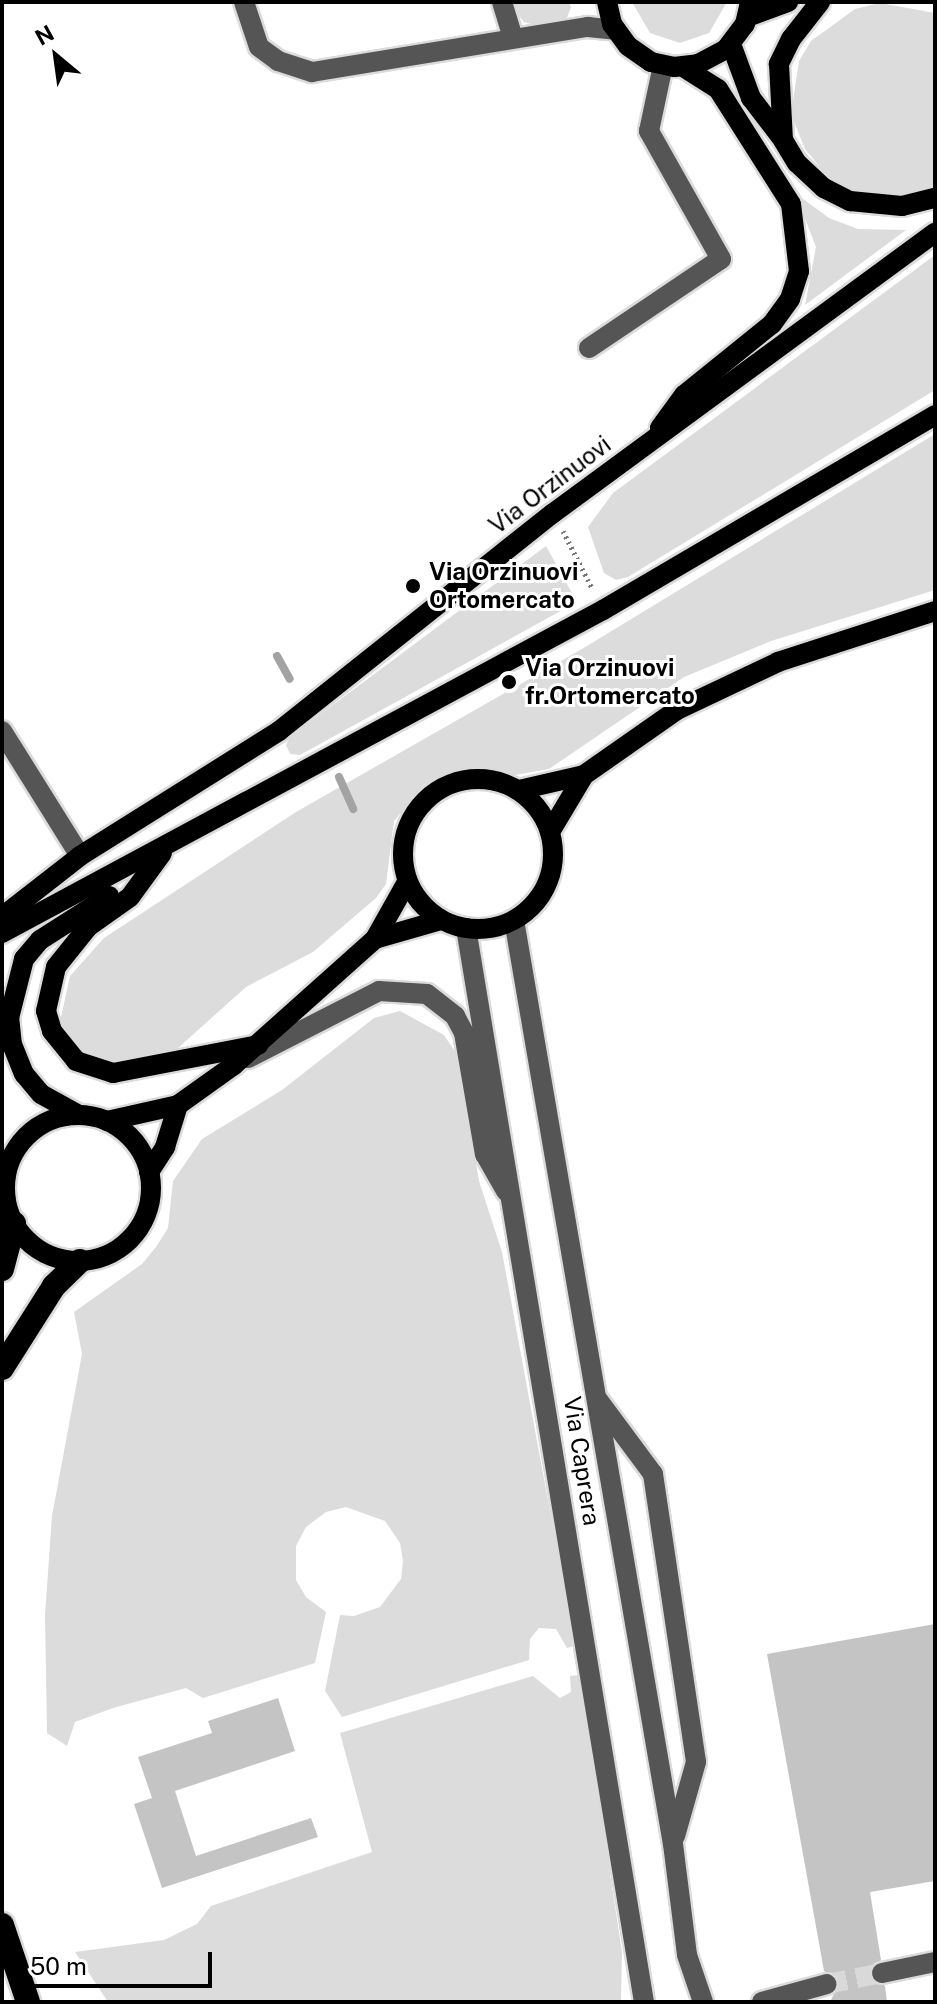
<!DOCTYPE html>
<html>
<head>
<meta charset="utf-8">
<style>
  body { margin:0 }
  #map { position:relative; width:937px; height:2004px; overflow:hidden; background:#fff; font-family:"Public Sans",sans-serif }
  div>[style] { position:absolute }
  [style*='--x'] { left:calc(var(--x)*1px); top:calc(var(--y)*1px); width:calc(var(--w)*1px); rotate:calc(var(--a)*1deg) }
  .green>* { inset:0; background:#dcdcdc }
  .stream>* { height:8px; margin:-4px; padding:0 4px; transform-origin:4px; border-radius:4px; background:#a3a3a3 }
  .building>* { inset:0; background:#c4c4c4 }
  .minor-tunnel>* { height:20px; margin-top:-10px; transform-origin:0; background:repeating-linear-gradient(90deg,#d9d9d9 0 20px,transparent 0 30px) }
  .path>* { height:5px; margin-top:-2.5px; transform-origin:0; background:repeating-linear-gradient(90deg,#777 0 2px,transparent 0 6px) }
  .roads { filter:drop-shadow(2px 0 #dbdbdb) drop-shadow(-2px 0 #dbdbdb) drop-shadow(0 2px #dbdbdb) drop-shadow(0 -2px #dbdbdb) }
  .minor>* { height:20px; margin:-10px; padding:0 10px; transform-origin:10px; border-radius:10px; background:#555 }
  .major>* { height:20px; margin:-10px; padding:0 10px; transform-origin:10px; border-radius:10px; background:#000 }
  .major>.ring { margin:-10px; padding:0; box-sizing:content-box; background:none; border:20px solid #000; border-radius:50% }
  .highway>* { height:24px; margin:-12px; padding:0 12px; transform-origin:12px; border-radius:12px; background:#000 }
  .dots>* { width:22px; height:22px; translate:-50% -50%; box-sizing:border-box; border:4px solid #fff; border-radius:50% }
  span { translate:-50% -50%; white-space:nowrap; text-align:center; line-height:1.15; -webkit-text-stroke:6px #fff; paint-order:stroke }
  .street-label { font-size:24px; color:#000 }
  .poi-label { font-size:24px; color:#000; font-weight:700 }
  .left { translate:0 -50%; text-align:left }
  .frame { position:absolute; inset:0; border:4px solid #000; pointer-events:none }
  .north { position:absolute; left:16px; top:16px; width:80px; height:80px; -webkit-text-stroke:6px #fff; paint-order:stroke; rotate:331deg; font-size:22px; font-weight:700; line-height:32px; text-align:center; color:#000 }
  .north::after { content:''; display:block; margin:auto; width:28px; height:36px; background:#000; clip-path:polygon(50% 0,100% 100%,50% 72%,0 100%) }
  .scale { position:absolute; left:16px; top:1952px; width:196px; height:36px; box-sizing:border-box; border:4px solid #000; border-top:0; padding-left:10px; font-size:24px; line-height:28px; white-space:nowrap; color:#000; -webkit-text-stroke:6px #fff; paint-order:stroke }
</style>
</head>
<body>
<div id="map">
  <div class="green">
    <i style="clip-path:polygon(507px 2px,569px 2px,571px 7px,567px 18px,539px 26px,524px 22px)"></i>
    <i style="clip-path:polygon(632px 2px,666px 4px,727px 2px,709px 33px,680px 43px,650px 33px)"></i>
    <i style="clip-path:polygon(880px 3px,935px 13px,935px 190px,903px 198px,862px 195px,829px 178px,805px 149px,791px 114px,799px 61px,811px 41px,855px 9px)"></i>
    <i style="clip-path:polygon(795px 193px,829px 218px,858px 229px,906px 230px,805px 305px,816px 247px)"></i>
    <i style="clip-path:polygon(935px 255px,935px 390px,628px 577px,616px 580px,604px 573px,588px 527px,613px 493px)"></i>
    <i style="clip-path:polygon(935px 434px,935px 590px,771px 641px,684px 677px,549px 769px,515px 775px,470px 770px,423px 785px,394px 821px,386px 884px,376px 898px,313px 952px,246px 987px,168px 1057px,149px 1064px,91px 1062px,66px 1039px,60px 1022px,70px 976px,104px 938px,296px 812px,582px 649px)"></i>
    <i style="clip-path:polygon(546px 546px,577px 602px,300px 755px,290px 754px,286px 745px,290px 737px)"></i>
    <i style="clip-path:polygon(400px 1011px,444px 1035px,458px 1056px,479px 1181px,502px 1252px,575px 1646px,567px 1648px,556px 1629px,539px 1628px,530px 1639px,529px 1660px,342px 1717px,325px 1691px,340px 1615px,354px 1616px,380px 1607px,401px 1579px,403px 1561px,400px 1543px,385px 1521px,346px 1507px,326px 1512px,306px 1527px,296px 1546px,296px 1580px,306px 1597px,326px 1612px,315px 1663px,203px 1698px,186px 1688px,113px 1708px,75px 1722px,67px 1746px,47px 1733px,45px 1615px,52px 1516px,82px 1354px,74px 1312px,142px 1264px,156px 1247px,168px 1228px,173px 1181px,202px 1139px,282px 1090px,374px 1018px)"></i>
    <i style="clip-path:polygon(580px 1675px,622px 1952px,621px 2002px,108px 2002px,75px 1952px,164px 1940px,197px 1924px,211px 1906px,372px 1852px,340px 1733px,533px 1676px,560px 1698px,571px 1692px,570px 1676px)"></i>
  </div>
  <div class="stream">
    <i style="--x:277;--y:656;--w:26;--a:61"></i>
    <i style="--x:339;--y:777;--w:35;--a:66"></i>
  </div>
  <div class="building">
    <i style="clip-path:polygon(935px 1624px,935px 1881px,870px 1892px,881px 1960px,869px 1975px,885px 1986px,887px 2002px,830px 2002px,840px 1981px,824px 1971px,767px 1654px)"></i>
    <i style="clip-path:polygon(278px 1698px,295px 1751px,175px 1791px,196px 1856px,311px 1818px,318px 1837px,162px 1888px,134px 1804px,152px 1798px,138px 1757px,212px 1733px,208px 1721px)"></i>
  </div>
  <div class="minor-tunnel">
    <i style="--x:827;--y:1984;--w:56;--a:-11.3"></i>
  </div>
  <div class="path">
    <i style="--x:563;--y:531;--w:66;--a:63"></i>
  </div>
  <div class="roads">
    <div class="minor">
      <i style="--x:244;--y:2;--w:47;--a:71.6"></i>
      <i style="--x:259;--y:47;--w:24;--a:36"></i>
      <i style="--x:278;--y:61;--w:36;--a:18"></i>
      <i style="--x:312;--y:72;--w:280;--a:-9.3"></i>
      <i style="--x:588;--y:27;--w:27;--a:6"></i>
      <i style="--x:502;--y:2;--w:37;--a:73"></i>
      <i style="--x:589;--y:348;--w:159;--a:-34"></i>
      <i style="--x:721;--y:259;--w:147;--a:-119.4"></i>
      <i style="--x:649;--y:131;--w:67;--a:-78"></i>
      <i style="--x:2;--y:731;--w:147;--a:58"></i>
      <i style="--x:514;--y:920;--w:938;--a:80.24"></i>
      <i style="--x:673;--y:1844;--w:112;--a:82.8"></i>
      <i style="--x:687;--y:1955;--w:50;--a:71.2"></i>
      <i style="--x:466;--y:928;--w:1089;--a:80.59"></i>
      <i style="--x:248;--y:1058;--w:147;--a:-27.1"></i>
      <i style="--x:379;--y:991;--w:48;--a:3.6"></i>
      <i style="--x:427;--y:994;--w:36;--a:38"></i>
      <i style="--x:455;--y:1016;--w:19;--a:62"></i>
      <i style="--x:464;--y:1033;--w:123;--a:80.2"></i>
      <i style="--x:485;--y:1154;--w:43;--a:60.4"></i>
      <i style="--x:598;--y:1400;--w:92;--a:53.4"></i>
      <i style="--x:653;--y:1474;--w:291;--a:81.5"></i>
      <i style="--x:696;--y:1762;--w:77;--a:105.8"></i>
      <i style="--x:882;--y:1973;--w:54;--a:-11.7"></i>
      <i style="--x:762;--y:2002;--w:67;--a:-15.5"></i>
    </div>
    <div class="major">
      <i style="--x:607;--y:2;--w:23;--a:77"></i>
      <i style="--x:612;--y:24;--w:27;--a:54"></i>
      <i style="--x:628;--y:46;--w:28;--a:35"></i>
      <i style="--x:651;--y:62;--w:24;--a:12"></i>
      <i style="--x:674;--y:67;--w:24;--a:-7"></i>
      <i style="--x:698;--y:64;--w:32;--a:-28"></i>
      <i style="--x:726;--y:49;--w:31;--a:-53"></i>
      <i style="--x:745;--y:24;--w:23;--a:-77"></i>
      <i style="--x:820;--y:2;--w:47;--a:128.1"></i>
      <i style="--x:791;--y:39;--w:28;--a:116"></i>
      <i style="--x:779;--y:64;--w:76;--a:87"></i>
      <i style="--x:783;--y:140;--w:27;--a:59"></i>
      <i style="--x:797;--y:163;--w:37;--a:43"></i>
      <i style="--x:824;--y:188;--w:29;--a:27"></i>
      <i style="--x:850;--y:201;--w:52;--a:5.5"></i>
      <i style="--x:902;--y:206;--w:34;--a:-14"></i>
      <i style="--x:747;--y:17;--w:44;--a:-20.1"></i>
      <i style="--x:731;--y:44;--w:58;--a:69.7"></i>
      <i style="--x:751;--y:98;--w:49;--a:52.4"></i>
      <i style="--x:660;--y:428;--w:41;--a:-54"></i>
      <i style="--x:684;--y:395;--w:113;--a:-38.9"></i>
      <i style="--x:772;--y:324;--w:31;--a:-54"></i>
      <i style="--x:790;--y:299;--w:29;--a:-72"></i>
      <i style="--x:799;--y:271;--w:67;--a:-96.8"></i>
      <i style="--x:791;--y:204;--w:136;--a:-122.4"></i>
      <i style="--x:718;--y:89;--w:41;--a:-147.8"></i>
      <i class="ring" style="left:403px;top:779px;width:130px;height:130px"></i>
      <i style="--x:519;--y:790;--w:67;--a:-13"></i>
      <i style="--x:550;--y:832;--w:66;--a:-59.2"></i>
      <i style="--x:584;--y:775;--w:113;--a:-35"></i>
      <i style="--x:677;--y:710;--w:112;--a:-25.4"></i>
      <i style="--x:778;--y:662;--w:165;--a:-18"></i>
      <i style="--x:162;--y:853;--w:54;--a:126"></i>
      <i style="--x:130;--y:897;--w:52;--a:144.5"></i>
      <i style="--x:88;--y:927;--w:51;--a:128.7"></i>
      <i style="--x:56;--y:967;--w:45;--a:102.8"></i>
      <i style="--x:46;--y:1011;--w:21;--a:73"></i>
      <i style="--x:52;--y:1031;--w:38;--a:51"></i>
      <i style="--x:76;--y:1061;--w:39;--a:18"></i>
      <i style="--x:113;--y:1073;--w:148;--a:-10.9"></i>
      <i style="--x:2;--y:917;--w:99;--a:-38"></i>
      <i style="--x:80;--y:856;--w:235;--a:-32.1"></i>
      <i style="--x:279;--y:731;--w:349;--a:-38.5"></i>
      <i style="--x:552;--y:514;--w:475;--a:-36.3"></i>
      <i style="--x:2;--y:933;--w:682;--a:-28.26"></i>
      <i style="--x:603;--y:610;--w:385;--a:-30.4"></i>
      <i style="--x:375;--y:939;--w:69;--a:-16.1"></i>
      <i style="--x:79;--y:1115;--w:43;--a:-151.1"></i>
      <i style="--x:41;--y:1094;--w:26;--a:-130"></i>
      <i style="--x:24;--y:1074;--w:31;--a:-112"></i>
      <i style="--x:12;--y:1045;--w:27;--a:-96"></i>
      <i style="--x:9;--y:1018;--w:61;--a:-75.7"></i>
      <i style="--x:24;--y:959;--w:25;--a:-50"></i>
      <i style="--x:40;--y:940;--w:82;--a:-32.5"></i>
      <i class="ring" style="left:5px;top:1115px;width:126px;height:126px"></i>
      <i style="--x:107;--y:1121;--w:73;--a:-12.7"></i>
      <i style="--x:178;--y:1105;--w:69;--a:-35.5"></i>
      <i style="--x:234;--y:1065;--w:189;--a:-41.8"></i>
      <i style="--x:375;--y:939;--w:65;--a:-60.7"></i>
      <i style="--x:149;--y:1172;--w:30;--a:-57"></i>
      <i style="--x:165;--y:1147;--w:44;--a:-72.8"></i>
    </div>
    <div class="highway">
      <i style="--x:2;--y:1269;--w:47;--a:-75.1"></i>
      <i style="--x:2;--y:1368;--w:97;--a:-57.6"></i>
      <i style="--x:54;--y:1286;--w:36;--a:-44"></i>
      <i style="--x:2;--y:1925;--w:81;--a:71.3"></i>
    </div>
  </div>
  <div class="dots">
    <i style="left:413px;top:586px;background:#000"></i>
    <i style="left:509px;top:682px;background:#000"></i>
  </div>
  <div class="street-label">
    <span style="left:550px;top:485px;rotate:-37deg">Via Orzinuovi</span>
    <span style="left:582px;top:1461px;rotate:81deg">Via Caprera</span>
  </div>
  <div class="poi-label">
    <span class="left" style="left:429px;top:586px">Via Orzinuovi<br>Ortomercato</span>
    <span class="left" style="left:525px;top:682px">Via Orzinuovi<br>fr.Ortomercato</span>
  </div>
  <div class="frame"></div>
  <div class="north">N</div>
  <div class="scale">50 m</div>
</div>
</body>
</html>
